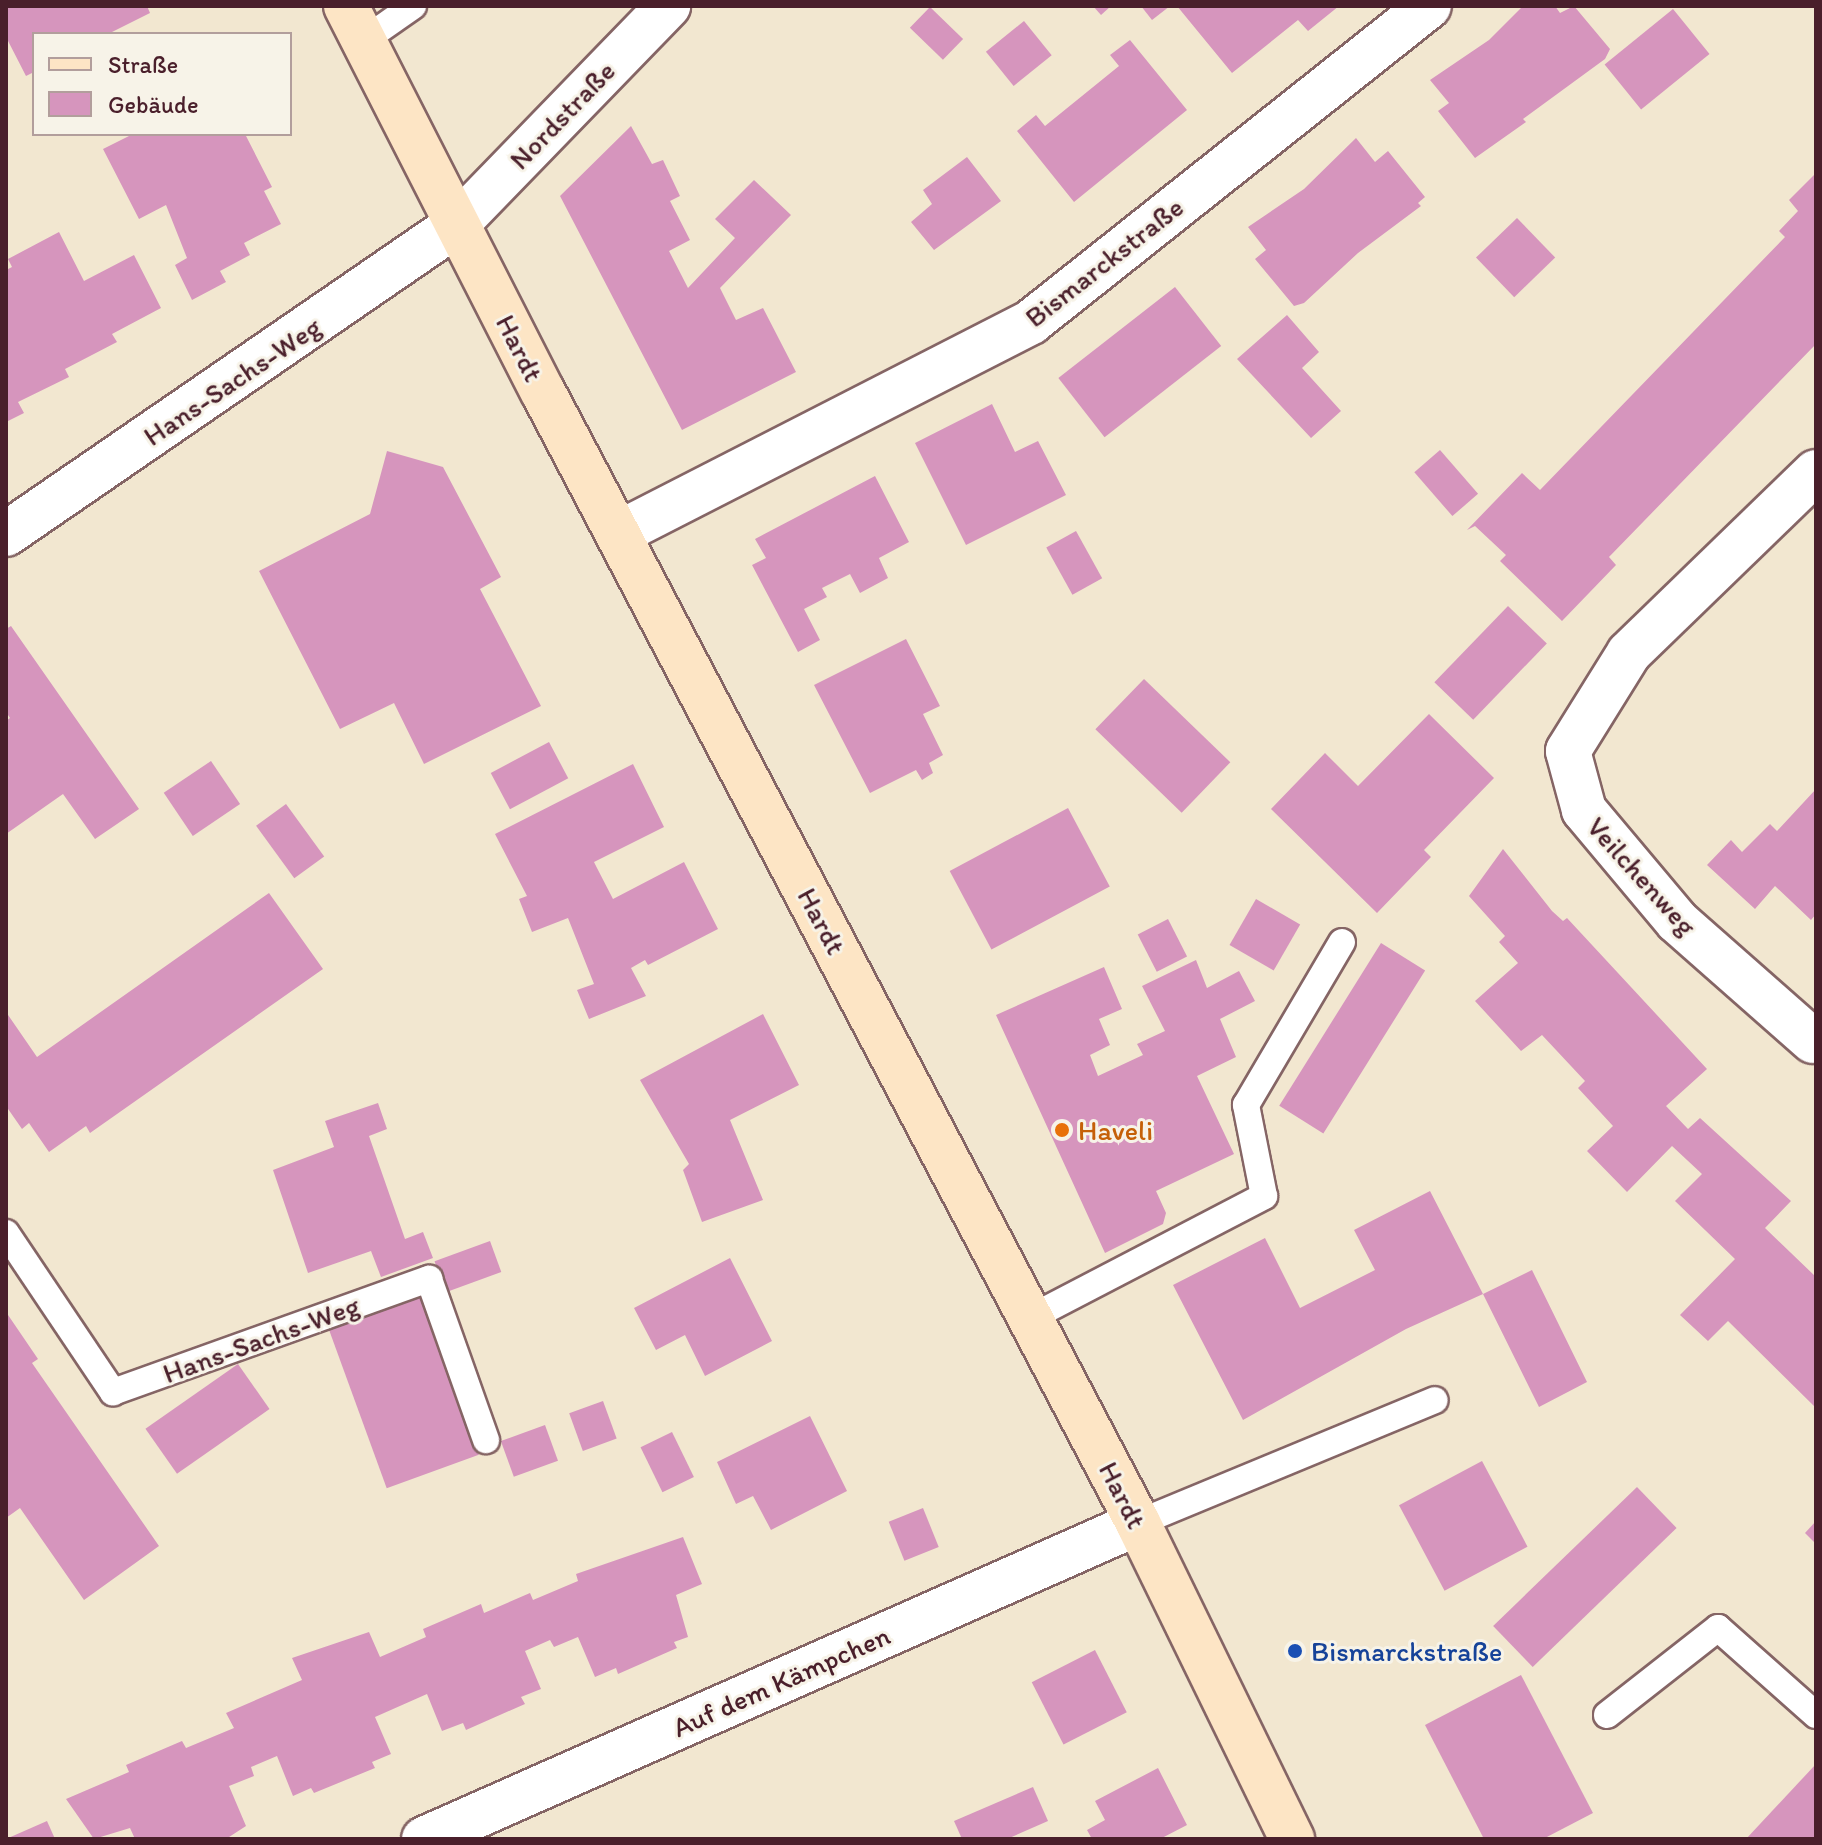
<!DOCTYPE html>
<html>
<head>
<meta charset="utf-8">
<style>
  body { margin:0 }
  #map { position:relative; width:1822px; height:1845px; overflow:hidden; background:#f2e7d0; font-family:Itim,sans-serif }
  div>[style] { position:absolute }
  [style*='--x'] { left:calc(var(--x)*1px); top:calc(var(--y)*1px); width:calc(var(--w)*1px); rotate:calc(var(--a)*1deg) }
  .building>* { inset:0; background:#d695bd; transform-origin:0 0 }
  .roads { filter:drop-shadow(2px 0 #856565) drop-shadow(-2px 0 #856565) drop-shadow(0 2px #856565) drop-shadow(0 -2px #856565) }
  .service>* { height:26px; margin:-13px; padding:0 13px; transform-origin:13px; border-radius:13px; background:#fff }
  .minor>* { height:44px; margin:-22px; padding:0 22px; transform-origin:22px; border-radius:22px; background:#fff }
  .secondary>* { height:44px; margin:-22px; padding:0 22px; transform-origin:22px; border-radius:22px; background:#fde5c5 }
  .dots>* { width:22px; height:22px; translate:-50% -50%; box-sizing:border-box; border:4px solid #f7f3e8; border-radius:50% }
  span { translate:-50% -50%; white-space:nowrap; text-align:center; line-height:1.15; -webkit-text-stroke:6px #f7f3e8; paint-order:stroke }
  .street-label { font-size:28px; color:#4a1f2b }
  .food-label { font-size:28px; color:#c56008 }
  .left { translate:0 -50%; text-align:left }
  .transit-label { font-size:28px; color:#164399 }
  .frame { position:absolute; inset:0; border:8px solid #4a1f2b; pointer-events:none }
  .legend { position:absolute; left:32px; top:32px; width:260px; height:104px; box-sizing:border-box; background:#f7f3e8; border:2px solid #b29e9c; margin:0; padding:10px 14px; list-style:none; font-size:24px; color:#4a1f2b }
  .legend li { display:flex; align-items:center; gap:16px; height:40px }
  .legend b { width:40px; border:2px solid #b29e9c }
</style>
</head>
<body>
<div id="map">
  <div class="building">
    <i style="clip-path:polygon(6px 6px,147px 6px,150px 13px,108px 34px,34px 34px,34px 72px,26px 76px,6px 37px)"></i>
    <i style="clip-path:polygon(1093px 6px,1111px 6px,1101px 15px)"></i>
    <i style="clip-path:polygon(1141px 6px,1170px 6px,1152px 20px)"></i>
    <i style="clip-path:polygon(1177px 6px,1339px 6px,1308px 31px,1298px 20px,1232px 73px)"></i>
    <i style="clip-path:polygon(1523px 6px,1555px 6px,1560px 13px,1574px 6px,1610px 49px,1605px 59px,1523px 119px,1526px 122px,1475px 158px,1438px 111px,1449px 103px,1430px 80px,1489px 40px)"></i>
    <i style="left:930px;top:7px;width:46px;height:29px;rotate:44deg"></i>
    <i style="left:1673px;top:9px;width:58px;height:88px;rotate:51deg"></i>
    <i style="left:1024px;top:21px;width:44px;height:49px;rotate:51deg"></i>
    <i style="clip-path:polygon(1130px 40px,1187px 110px,1074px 202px,1017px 131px,1036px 115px,1045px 126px,1119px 66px,1110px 55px)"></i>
    <i style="clip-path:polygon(631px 126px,652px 164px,663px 160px,680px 196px,670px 201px,690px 240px,669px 251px,688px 288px,735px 238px,715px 219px,754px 180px,791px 215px,720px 288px,736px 320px,763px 308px,796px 372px,682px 430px,560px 196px)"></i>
    <i style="clip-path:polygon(133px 134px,245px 134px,272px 187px,264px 191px,281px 224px,244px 243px,250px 255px,220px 271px,226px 282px,192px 300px,175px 265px,187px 258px,166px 205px,139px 219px,103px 149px)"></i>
    <i style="clip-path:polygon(1356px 138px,1375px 162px,1388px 151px,1425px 197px,1418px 203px,1421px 206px,1358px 253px,1304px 303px,1294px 306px,1255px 259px,1266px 250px,1248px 227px,1304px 189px)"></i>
    <i style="clip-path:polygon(967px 157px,1001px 201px,934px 250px,911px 222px,932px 204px,923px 190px)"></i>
    <i style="clip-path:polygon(1816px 173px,1816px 344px,1609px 557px,1616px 565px,1562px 621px,1500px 561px,1506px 555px,1475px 526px,1467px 530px,1522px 473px,1540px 490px,1785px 237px,1779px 231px,1798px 211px,1789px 200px)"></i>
    <i style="left:1517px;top:218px;width:55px;height:57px;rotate:46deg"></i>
    <i style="clip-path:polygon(59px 232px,84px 281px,134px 255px,161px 308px,112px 334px,117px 342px,65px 369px,69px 377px,18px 402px,24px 413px,6px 422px,6px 270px,12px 267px,8px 259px)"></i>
    <i style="left:1175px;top:287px;width:75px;height:148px;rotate:52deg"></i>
    <i style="clip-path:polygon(1287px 315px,1319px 352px,1302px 368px,1341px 411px,1311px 438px,1237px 359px)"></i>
    <i style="clip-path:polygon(992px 404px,1015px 452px,1038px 441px,1066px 495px,966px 545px,915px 443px)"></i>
    <i style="left:1440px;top:450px;width:58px;height:34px;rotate:49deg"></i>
    <i style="clip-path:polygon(387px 451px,443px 467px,501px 577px,480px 589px,541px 706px,424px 764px,394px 703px,340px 729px,259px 571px,370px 514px)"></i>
    <i style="clip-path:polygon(875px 476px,909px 542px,879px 558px,888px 578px,860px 593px,850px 574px,822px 588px,827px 597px,804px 609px,820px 640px,798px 652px,752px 565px,766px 558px,755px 539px)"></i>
    <i style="left:1076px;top:531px;width:54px;height:34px;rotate:61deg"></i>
    <i style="left:1508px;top:606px;width:54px;height:106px;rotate:44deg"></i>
    <i style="clip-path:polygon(11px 626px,139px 809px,95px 839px,63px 794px,6px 834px,6px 721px,10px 718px,6px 712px,6px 629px)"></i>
    <i style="clip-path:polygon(906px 639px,940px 706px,923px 714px,943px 755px,929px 763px,933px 773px,922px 780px,916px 770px,870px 793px,814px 685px)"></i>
    <i style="left:1144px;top:679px;width:120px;height:70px;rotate:44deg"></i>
    <i style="clip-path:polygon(1429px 714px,1494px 778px,1424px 850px,1431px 857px,1377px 913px,1271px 809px,1325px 753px,1358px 786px)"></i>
    <i style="left:549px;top:742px;width:41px;height:66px;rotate:62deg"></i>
    <i style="left:211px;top:761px;width:52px;height:57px;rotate:56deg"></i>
    <i style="clip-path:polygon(633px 764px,664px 827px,594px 862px,597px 868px,613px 899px,684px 862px,718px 929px,648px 965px,645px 960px,631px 968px,646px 996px,589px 1019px,577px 990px,594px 984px,568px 918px,532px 932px,519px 899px,527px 896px,495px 834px)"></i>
    <i style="clip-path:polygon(1816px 789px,1816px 914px,1811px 920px,1775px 886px,1755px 909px,1707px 865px,1731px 840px,1742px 852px,1770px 824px,1777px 831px)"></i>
    <i style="left:286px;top:804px;width:65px;height:37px;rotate:54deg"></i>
    <i style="left:1068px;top:808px;width:89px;height:134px;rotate:62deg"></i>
    <i style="clip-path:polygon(1503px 849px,1552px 911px,1563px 921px,1567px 918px,1707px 1069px,1666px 1106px,1688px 1129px,1700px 1118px,1791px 1201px,1765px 1228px,1816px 1277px,1816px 1408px,1728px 1321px,1708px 1341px,1680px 1315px,1735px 1259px,1675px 1201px,1702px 1174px,1672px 1146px,1627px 1192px,1587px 1151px,1613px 1126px,1578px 1088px,1585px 1081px,1542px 1035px,1521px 1051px,1475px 1001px,1518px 963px,1499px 942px,1505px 936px,1469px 896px)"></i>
    <i style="clip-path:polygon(269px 893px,323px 969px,90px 1133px,86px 1126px,49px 1152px,29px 1123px,22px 1129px,6px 1106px,6px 1012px,37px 1057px)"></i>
    <i style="left:1256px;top:899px;width:51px;height:53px;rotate:30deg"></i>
    <i style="left:1168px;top:919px;width:42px;height:34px;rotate:63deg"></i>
    <i style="left:1381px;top:943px;width:52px;height:192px;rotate:32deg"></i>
    <i style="clip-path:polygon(1196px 960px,1207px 988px,1239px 971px,1255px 1001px,1220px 1019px,1236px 1057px,1197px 1076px,1234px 1154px,1156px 1191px,1166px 1213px,1163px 1224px,1105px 1253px,996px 1015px,1104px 967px,1122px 1009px,1099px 1019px,1110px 1045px,1090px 1055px,1098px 1076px,1143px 1055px,1137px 1044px,1165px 1031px,1142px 986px)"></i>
    <i style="clip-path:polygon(763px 1014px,799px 1085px,730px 1120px,763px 1200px,702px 1222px,683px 1170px,689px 1164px,640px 1080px)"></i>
    <i style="clip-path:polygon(378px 1103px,387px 1129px,369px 1136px,405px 1239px,423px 1232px,433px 1258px,381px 1277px,371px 1251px,308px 1273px,273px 1170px,334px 1147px,325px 1121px)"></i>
    <i style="clip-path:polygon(1430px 1191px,1483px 1294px,1532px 1270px,1587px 1382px,1539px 1407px,1483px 1294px,1406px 1329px,1243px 1420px,1173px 1285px,1265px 1238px,1300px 1308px,1375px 1270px,1354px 1230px)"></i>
    <i style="left:490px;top:1241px;width:33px;height:59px;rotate:70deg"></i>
    <i style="clip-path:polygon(730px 1258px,772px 1341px,705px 1376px,685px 1335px,656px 1350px,634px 1308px)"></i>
    <i style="left:421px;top:1296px;width:169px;height:98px;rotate:70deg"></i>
    <i style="clip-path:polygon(6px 1312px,38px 1359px,32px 1363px,159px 1546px,84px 1600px,20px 1508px,6px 1518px)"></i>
    <i style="left:238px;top:1364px;width:55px;height:113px;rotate:55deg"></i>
    <i style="left:603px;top:1401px;width:40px;height:36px;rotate:70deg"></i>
    <i style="clip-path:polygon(810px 1416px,847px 1491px,771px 1530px,753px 1496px,736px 1504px,717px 1462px)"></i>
    <i style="left:545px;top:1425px;width:38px;height:47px;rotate:70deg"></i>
    <i style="left:672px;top:1432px;width:50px;height:35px;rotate:64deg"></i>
    <i style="left:1482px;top:1461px;width:97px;height:94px;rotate:62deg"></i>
    <i style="left:1637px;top:1487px;width:57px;height:200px;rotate:46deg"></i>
    <i style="left:923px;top:1508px;width:42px;height:37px;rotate:68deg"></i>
    <i style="clip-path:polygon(1816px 1521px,1816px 1544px,1805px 1533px)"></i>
    <i style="clip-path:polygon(683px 1537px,702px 1584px,676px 1595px,688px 1637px,674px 1642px,677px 1648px,618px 1674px,616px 1668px,595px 1677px,578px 1637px,554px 1647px,550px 1640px,525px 1651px,541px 1689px,521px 1697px,525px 1704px,466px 1730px,463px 1723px,442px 1731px,427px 1694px,375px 1717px,391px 1754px,372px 1762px,375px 1768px,314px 1793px,311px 1788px,293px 1796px,277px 1756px,251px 1767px,254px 1776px,229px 1786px,246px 1826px,226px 1839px,135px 1839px,130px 1828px,94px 1839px,66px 1799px,129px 1772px,126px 1765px,182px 1741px,186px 1748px,234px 1728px,226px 1713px,302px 1680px,292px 1658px,369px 1632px,380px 1657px,426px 1637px,423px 1629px,481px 1604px,484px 1613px,530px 1593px,533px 1600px,578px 1581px,576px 1574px)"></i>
    <i style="left:1095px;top:1650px;width:70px;height:71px;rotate:63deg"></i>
    <i style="clip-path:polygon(1521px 1675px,1593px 1813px,1543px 1839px,1484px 1839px,1425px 1725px)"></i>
    <i style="clip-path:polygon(1816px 1764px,1816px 1839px,1746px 1839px)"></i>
    <i style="clip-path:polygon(1158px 1768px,1187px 1825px,1160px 1839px,1092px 1839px,1087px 1830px,1105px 1820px,1095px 1801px)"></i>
    <i style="clip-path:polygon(1033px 1787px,1048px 1821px,1007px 1839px,962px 1839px,954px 1821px)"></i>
    <i style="clip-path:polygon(47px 1821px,55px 1839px,6px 1839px)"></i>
  </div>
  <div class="roads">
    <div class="service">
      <i style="--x:363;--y:41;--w:61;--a:-35"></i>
      <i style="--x:6;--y:1233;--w:192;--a:56.1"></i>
      <i style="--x:113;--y:1392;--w:336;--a:-19.7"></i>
      <i style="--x:429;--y:1279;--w:171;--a:70.5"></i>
      <i style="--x:1030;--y:1318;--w:264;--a:-27.5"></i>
      <i style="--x:1264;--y:1196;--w:93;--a:-101.2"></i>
      <i style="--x:1246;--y:1105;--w:189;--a:-59.5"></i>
      <i style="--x:1138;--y:1523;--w:321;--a:-22.5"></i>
      <i style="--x:1607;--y:1715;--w:141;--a:-38.1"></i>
      <i style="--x:1718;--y:1628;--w:131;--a:41.6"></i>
    </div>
    <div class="minor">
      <i style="--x:619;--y:533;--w:463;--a:-27.1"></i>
      <i style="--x:1031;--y:322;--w:508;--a:-38.45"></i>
      <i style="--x:6;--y:534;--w:546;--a:-34.48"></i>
      <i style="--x:456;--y:225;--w:305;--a:-45.9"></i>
      <i style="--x:1813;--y:1041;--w:181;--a:-138.6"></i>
      <i style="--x:1677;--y:921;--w:145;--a:-130"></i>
      <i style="--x:1584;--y:810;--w:61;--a:-105.2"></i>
      <i style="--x:1568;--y:751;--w:115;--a:-58.1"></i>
      <i style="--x:1629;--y:653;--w:260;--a:-44.1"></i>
      <i style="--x:424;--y:1839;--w:781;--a:-23.87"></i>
    </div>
    <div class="secondary">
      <i style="--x:346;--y:6;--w:433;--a:63"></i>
      <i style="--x:543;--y:392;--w:1278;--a:62.25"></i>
      <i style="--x:1138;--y:1523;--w:352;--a:64"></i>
    </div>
  </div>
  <div class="dots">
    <i style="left:1062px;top:1130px;background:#e8710a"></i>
    <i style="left:1295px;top:1651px;background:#1a4fb4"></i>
  </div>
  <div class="street-label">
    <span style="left:562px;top:115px;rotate:-46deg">Nordstraße</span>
    <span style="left:1104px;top:262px;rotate:-38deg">Bismarckstraße</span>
    <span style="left:520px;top:348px;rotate:63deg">Hardt</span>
    <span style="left:232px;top:381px;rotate:-34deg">Hans-Sachs-Weg</span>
    <span style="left:1642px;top:876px;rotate:48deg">Veilchenweg</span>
    <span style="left:822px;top:921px;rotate:62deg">Hardt</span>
    <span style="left:261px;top:1339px;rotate:-20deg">Hans-Sachs-Weg</span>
    <span style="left:1123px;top:1495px;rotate:63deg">Hardt</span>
    <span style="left:781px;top:1681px;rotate:-24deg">Auf dem Kämpchen</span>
  </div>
  <div class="food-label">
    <span class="left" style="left:1078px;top:1130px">Haveli</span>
  </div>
  <div class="transit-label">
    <span class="left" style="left:1311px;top:1651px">Bismarckstraße</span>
  </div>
  <div class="frame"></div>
  <ul class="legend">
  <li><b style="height:10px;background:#fde5c5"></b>Straße</li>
  <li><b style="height:22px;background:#d695bd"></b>Gebäude</li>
  </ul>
</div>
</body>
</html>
